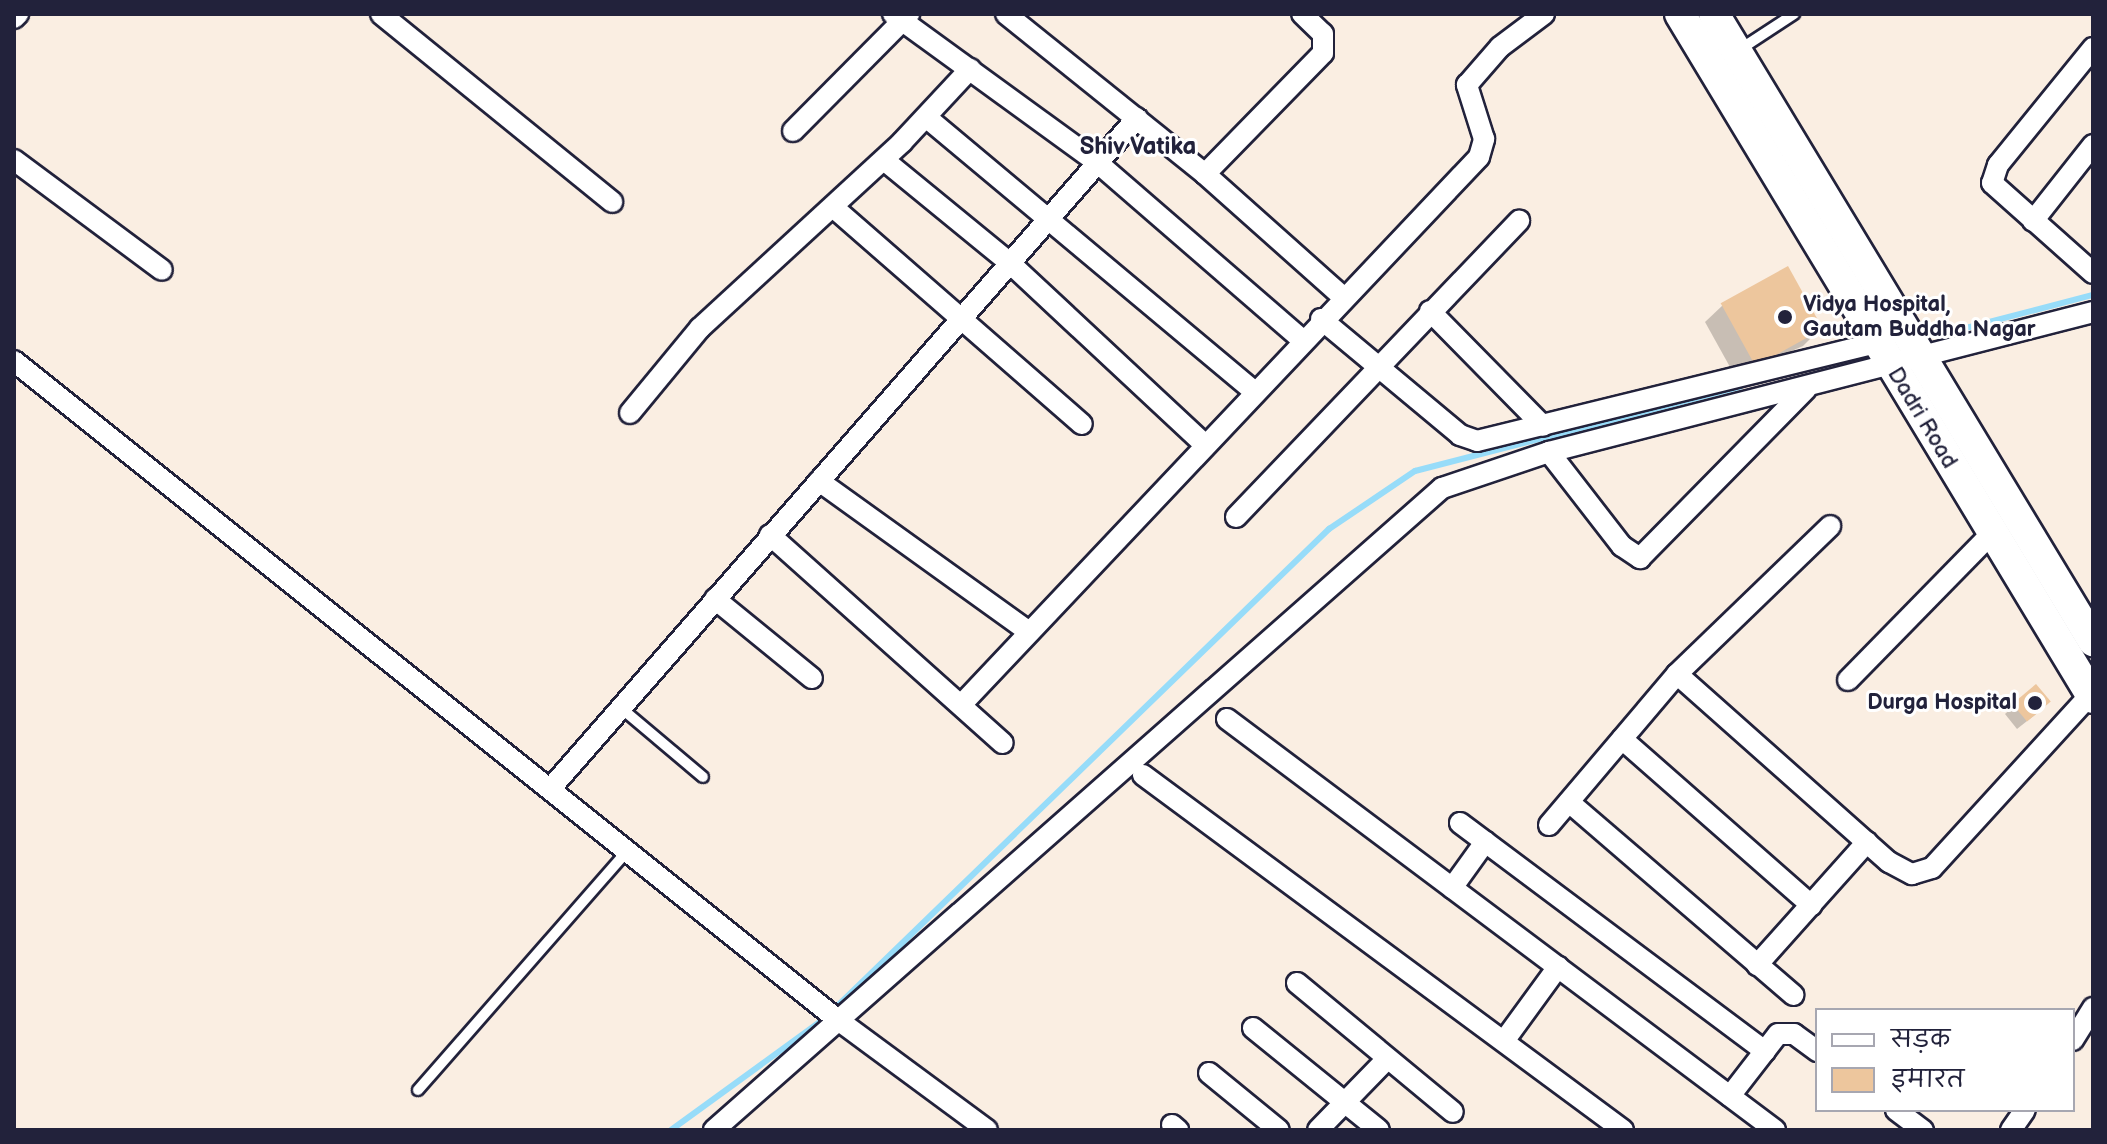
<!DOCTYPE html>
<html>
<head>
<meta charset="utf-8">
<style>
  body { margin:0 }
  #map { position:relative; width:2107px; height:1144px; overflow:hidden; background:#faeee2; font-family:"Balsamiq Sans","Playpen Sans Deva",sans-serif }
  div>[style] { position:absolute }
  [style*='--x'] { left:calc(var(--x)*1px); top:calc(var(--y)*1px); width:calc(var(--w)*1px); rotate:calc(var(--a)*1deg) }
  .shadow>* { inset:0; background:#0003 }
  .stream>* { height:6px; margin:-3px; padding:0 3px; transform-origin:3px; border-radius:3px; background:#97dcf9 }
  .building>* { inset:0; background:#edc69d; transform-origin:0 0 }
  .roads { filter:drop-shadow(2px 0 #22223b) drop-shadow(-2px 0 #22223b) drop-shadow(0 2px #22223b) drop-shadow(0 -2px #22223b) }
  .lane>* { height:10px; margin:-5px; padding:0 5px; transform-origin:5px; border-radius:5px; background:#fff }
  .street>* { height:20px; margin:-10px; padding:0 10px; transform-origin:10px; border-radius:10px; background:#fff }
  .secondary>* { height:30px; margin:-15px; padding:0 15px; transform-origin:15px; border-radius:15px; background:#fff }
  .dots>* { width:22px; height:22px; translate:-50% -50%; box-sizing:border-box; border:4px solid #fff; border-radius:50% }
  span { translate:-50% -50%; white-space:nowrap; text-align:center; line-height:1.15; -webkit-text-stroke:6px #fff; paint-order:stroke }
  .poi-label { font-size:22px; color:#22223b; font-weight:700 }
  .left { translate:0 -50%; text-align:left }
  .right { translate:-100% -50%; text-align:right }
  .street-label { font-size:22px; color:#22223b }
  .neighbourhood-label { font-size:24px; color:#22223b; font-weight:700 }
  .frame { position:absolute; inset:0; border:16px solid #22223b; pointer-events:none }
  .legend { position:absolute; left:1815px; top:1008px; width:260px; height:104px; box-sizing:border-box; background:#fff; border:2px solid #a7a7b1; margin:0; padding:10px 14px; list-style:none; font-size:24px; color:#22223b }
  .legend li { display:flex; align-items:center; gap:16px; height:40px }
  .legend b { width:40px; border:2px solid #a7a7b1 }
</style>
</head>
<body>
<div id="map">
  <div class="shadow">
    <i style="clip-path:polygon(1723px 305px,1820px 329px,1803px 346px,1735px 376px,1705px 322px)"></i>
    <i style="clip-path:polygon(2036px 686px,2041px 710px,2017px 729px,2005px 714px)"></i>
  </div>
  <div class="stream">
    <i style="--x:1939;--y:335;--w:159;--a:-14.6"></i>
    <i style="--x:671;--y:1130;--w:189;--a:-36"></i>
    <i style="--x:824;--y:1019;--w:704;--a:-44.14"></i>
    <i style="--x:1329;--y:529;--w:104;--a:-34"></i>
    <i style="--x:1415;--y:471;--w:336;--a:-14.5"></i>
  </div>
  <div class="building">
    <i style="left:1788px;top:266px;width:72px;height:77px;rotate:61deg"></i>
    <i style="left:2036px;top:684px;width:23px;height:31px;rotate:50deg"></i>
  </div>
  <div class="roads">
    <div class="lane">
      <i style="--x:1739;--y:50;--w:66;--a:-33.2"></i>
      <i style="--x:621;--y:708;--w:107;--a:40.1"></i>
      <i style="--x:418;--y:1090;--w:319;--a:-48.8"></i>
    </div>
    <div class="street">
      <i style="--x:381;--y:14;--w:298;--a:39.1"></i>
      <i style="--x:893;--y:14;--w:253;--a:36"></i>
      <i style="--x:1098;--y:163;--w:269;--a:40.9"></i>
      <i style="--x:1006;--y:14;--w:255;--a:38.8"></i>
      <i style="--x:1205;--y:174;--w:183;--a:41.7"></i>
      <i style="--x:14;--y:18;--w:6;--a:-45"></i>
      <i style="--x:2093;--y:48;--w:151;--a:129.1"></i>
      <i style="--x:1998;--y:165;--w:19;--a:108"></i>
      <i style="--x:1992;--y:183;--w:135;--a:41.7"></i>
      <i style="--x:926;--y:117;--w:425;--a:39.9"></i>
      <i style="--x:793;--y:131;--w:165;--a:-45.2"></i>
      <i style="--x:14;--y:160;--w:184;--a:36.6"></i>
      <i style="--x:884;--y:160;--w:164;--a:39.3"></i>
      <i style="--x:1011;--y:264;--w:262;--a:43"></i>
      <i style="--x:1205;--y:174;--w:169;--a:-45.7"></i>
      <i style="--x:1323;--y:53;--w:19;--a:-90"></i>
      <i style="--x:1323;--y:34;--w:29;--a:-136"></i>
      <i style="--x:833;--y:207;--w:330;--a:41.1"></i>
      <i style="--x:2033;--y:221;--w:97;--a:-51.7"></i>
      <i style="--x:1430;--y:311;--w:161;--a:45.5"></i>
      <i style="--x:1321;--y:319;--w:181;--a:39.8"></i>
      <i style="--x:1460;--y:435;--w:18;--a:19"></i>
      <i style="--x:1477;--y:441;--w:411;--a:-13.8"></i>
      <i style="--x:14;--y:361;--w:1055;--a:38.65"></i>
      <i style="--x:838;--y:1020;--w:185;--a:36.4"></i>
      <i style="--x:630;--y:413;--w:110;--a:-50.5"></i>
      <i style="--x:700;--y:328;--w:275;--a:-42.6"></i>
      <i style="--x:902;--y:142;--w:100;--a:-47"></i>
      <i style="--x:1549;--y:452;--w:119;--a:52.2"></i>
      <i style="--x:1622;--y:546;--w:22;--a:34"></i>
      <i style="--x:1640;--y:558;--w:237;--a:-45.5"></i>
      <i style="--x:819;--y:481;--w:259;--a:35.7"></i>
      <i style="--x:1236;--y:517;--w:410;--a:-46.3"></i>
      <i style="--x:770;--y:535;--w:312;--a:41.8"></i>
      <i style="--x:715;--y:599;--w:125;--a:39.2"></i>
      <i style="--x:1677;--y:674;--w:283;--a:41.6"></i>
      <i style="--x:1889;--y:862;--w:26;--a:28"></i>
      <i style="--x:1912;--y:874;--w:21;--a:-17"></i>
      <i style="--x:1932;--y:868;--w:236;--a:-47.6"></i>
      <i style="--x:1848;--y:680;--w:206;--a:-45.6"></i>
      <i style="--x:961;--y:705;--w:754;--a:-46.61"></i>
      <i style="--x:1479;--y:157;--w:19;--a:-74"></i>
      <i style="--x:1484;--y:139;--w:57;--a:-107.5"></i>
      <i style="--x:1467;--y:85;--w:50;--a:-49"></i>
      <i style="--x:1500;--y:47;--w:55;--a:-36.9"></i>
      <i style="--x:1227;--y:719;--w:685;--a:36.87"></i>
      <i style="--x:1622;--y:739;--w:252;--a:41.3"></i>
      <i style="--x:1143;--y:775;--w:597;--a:36.49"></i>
      <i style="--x:551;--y:788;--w:890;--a:-48.83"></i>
      <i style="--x:1569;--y:802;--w:296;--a:40.7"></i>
      <i style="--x:1460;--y:823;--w:381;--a:36.8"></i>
      <i style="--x:1549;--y:825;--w:198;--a:-49.7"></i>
      <i style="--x:1677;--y:674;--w:213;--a:-44"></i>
      <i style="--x:1452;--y:888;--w:57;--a:-54.3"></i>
      <i style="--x:1757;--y:965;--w:165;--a:-48.2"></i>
      <i style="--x:1297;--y:983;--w:202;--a:39.6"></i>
      <i style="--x:1253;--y:1028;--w:162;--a:39"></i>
      <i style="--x:2073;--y:1040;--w:38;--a:-58"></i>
      <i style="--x:1504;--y:1041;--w:92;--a:-53.9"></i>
      <i style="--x:1209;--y:1073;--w:90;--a:39.2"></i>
      <i style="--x:1730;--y:1096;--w:78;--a:-52.3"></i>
      <i style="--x:1778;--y:1034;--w:16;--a:0"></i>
      <i style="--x:1794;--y:1034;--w:29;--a:36"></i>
      <i style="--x:1896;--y:1110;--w:34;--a:37"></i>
      <i style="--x:1172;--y:1125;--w:8;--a:40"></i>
      <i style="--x:714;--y:1130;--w:971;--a:-41.41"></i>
      <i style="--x:1442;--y:488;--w:113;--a:-18.6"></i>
      <i style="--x:1549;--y:452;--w:562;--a:-14.43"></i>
      <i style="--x:1318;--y:1130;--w:99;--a:-45.8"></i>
      <i style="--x:2011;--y:1130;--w:24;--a:-55"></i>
    </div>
    <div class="secondary">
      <i style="--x:1680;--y:14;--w:799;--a:58.88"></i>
      <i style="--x:1714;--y:14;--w:733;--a:58.85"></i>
    </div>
  </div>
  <div class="dots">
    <i style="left:1785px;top:317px;background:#22223b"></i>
    <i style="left:2035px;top:703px;background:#22223b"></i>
  </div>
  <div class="poi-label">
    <span class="left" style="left:1803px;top:317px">Vidya Hospital,<br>Gautam Buddha Nagar</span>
    <span class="right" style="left:2017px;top:703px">Durga Hospital</span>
  </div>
  <div class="street-label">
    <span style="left:1922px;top:418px;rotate:59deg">Dadri Road</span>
  </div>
  <div class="neighbourhood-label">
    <span style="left:1138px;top:147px">Shiv Vatika</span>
  </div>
  <div class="frame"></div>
  <ul class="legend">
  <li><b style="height:10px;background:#fff"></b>सड़क</li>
  <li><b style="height:22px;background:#edc69d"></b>इमारत</li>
  </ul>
</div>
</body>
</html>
